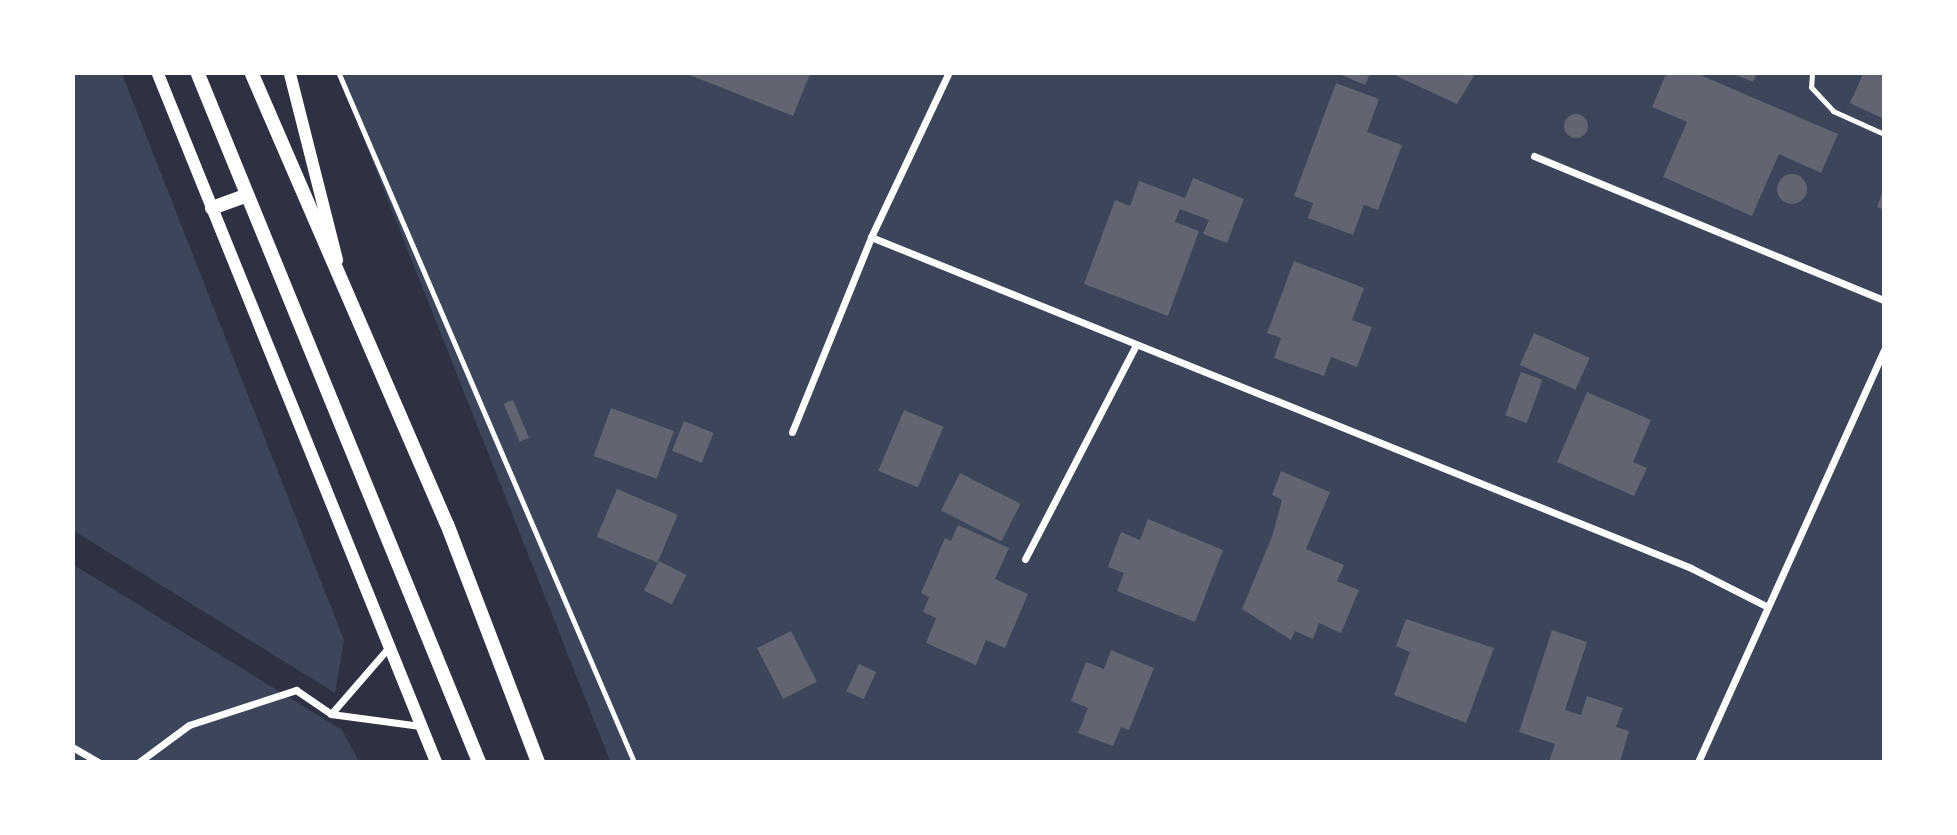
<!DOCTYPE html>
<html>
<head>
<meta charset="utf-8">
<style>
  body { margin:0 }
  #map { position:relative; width:1957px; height:835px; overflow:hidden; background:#2d3142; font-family:Literata,serif }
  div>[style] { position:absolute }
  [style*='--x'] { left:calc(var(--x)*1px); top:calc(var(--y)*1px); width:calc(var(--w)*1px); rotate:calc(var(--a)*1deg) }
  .green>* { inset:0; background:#3c4559 }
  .building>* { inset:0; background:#626471; transform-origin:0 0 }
  .round { border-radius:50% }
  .service>* { height:5px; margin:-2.5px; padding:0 2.5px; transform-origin:2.5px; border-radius:2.5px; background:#fff }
  .minor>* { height:7px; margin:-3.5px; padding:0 3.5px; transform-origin:3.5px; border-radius:3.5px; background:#fff }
  .tertiary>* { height:12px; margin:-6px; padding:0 6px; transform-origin:6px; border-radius:6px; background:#fff }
  .secondary>* { height:14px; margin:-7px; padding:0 7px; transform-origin:7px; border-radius:7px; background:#fff }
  span { translate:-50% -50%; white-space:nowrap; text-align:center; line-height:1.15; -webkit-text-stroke:5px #fff; paint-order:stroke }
  .frame { position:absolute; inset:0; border:75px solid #fff; pointer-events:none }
</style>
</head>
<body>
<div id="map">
  <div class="green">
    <i style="clip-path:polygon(74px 74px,122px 74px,344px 640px,335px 693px,74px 531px)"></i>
    <i style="clip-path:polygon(338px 74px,1883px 74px,1883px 761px,610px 761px)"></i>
    <i style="clip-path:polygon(74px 565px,342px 730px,359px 761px,74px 761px)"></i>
  </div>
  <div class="building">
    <i style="clip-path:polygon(687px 74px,810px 74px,793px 116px)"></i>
    <i style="clip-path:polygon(1339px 74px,1370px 74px,1365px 85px)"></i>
    <i style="clip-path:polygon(1392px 74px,1475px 74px,1457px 104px)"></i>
    <i style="clip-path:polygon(1666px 74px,1698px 74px,1838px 134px,1821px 173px,1779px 154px,1752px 216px,1663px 177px,1687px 122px,1652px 107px)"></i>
    <i style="clip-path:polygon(1733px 74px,1757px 74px,1753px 82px)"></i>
    <i style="clip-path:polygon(1863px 74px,1884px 74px,1884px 119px,1850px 103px)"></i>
    <i style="clip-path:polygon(1336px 83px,1379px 99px,1367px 132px,1402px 145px,1378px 210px,1364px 205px,1353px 235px,1308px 218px,1313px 203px,1294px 196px)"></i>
    <i class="round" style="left:1564px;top:114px;width:24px;height:24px"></i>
    <i class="round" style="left:1777px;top:174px;width:30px;height:30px"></i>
    <i style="clip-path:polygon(1193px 178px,1244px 199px,1227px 243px,1203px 234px,1209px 220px,1180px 209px,1175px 222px,1199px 231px,1168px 316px,1084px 284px,1115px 200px,1130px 206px,1139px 181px,1185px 198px)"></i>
    <i style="clip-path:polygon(1883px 191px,1884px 191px,1884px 210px,1877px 207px)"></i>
    <i style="clip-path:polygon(1294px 261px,1364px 288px,1352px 320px,1372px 327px,1357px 367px,1331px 357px,1324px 376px,1274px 358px,1281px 338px,1267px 333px)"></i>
    <i style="left:1534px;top:333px;width:61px;height:35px;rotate:24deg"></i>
    <i style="left:1521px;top:372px;width:23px;height:46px;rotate:20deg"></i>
    <i style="clip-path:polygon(1587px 392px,1651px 420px,1633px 462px,1647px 468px,1634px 496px,1557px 462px)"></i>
    <i style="left:513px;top:400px;width:41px;height:10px;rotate:67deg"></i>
    <i style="left:611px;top:408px;width:67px;height:51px;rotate:20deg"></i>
    <i style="left:904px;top:410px;width:43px;height:66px;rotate:23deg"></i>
    <i style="left:684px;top:421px;width:32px;height:32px;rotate:22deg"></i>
    <i style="clip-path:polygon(1281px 471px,1330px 492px,1306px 549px,1344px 565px,1337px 581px,1359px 590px,1341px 633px,1319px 623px,1313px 639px,1295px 631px,1291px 640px,1242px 609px,1273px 534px,1282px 500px,1272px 495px)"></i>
    <i style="left:960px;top:473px;width:68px;height:42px;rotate:27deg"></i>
    <i style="left:617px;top:489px;width:66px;height:52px;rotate:23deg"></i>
    <i style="clip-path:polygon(1148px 519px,1223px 550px,1195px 622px,1117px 591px,1124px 573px,1108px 567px,1121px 532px,1140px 540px)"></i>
    <i style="clip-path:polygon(958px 525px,1009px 548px,995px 579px,1028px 594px,1005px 648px,986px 640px,976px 665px,926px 643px,936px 618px,923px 612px,929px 597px,921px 593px,945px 538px,951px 541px)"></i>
    <i style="left:659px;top:561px;width:31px;height:33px;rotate:27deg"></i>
    <i style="clip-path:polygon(1406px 619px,1494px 648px,1466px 723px,1394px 695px,1410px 652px,1396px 646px)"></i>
    <i style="clip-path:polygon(1552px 630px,1587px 642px,1565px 710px,1581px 715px,1587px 696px,1623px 708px,1616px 727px,1629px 731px,1620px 762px,1549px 762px,1555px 744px,1519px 732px)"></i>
    <i style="left:791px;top:631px;width:57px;height:38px;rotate:63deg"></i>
    <i style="clip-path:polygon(1111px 650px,1154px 668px,1129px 730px,1121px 727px,1113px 746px,1078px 733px,1088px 708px,1071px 701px,1086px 662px,1104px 669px)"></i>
    <i style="left:859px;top:664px;width:19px;height:30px;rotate:25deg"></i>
  </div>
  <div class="service">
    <i style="--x:339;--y:74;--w:749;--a:66.79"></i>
    <i style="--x:1812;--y:74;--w:13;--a:94"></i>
    <i style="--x:1811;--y:87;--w:33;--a:47"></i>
    <i style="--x:1833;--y:111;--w:56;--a:24.3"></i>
  </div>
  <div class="minor">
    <i style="--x:1534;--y:156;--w:378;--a:22.4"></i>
    <i style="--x:871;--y:237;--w:884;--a:21.98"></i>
    <i style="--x:1691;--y:568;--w:86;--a:26.9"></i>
    <i style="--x:792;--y:432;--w:210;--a:-67.9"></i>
    <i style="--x:871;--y:237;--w:180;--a:-64.7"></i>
    <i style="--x:1025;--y:559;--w:241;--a:-62.6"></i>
    <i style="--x:331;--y:714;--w:90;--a:7.7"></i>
    <i style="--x:74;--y:748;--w:28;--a:30"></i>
    <i style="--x:139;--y:762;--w:62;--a:-36.5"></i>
    <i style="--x:189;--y:725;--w:113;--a:-18.1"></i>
    <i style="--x:296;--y:690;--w:42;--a:34.4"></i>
    <i style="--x:331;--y:714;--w:90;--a:-49.1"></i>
    <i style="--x:1698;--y:762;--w:452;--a:-65.7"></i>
  </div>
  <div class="tertiary">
    <i style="--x:158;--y:74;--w:742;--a:68"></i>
    <i style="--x:290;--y:74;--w:192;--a:75.8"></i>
  </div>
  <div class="secondary">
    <i style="--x:198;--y:74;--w:743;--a:67.78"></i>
    <i style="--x:252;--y:74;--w:490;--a:66.6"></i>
    <i style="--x:447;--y:524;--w:255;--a:69.1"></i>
    <i style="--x:212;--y:208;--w:37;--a:-20"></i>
  </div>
  <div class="frame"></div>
</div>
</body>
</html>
